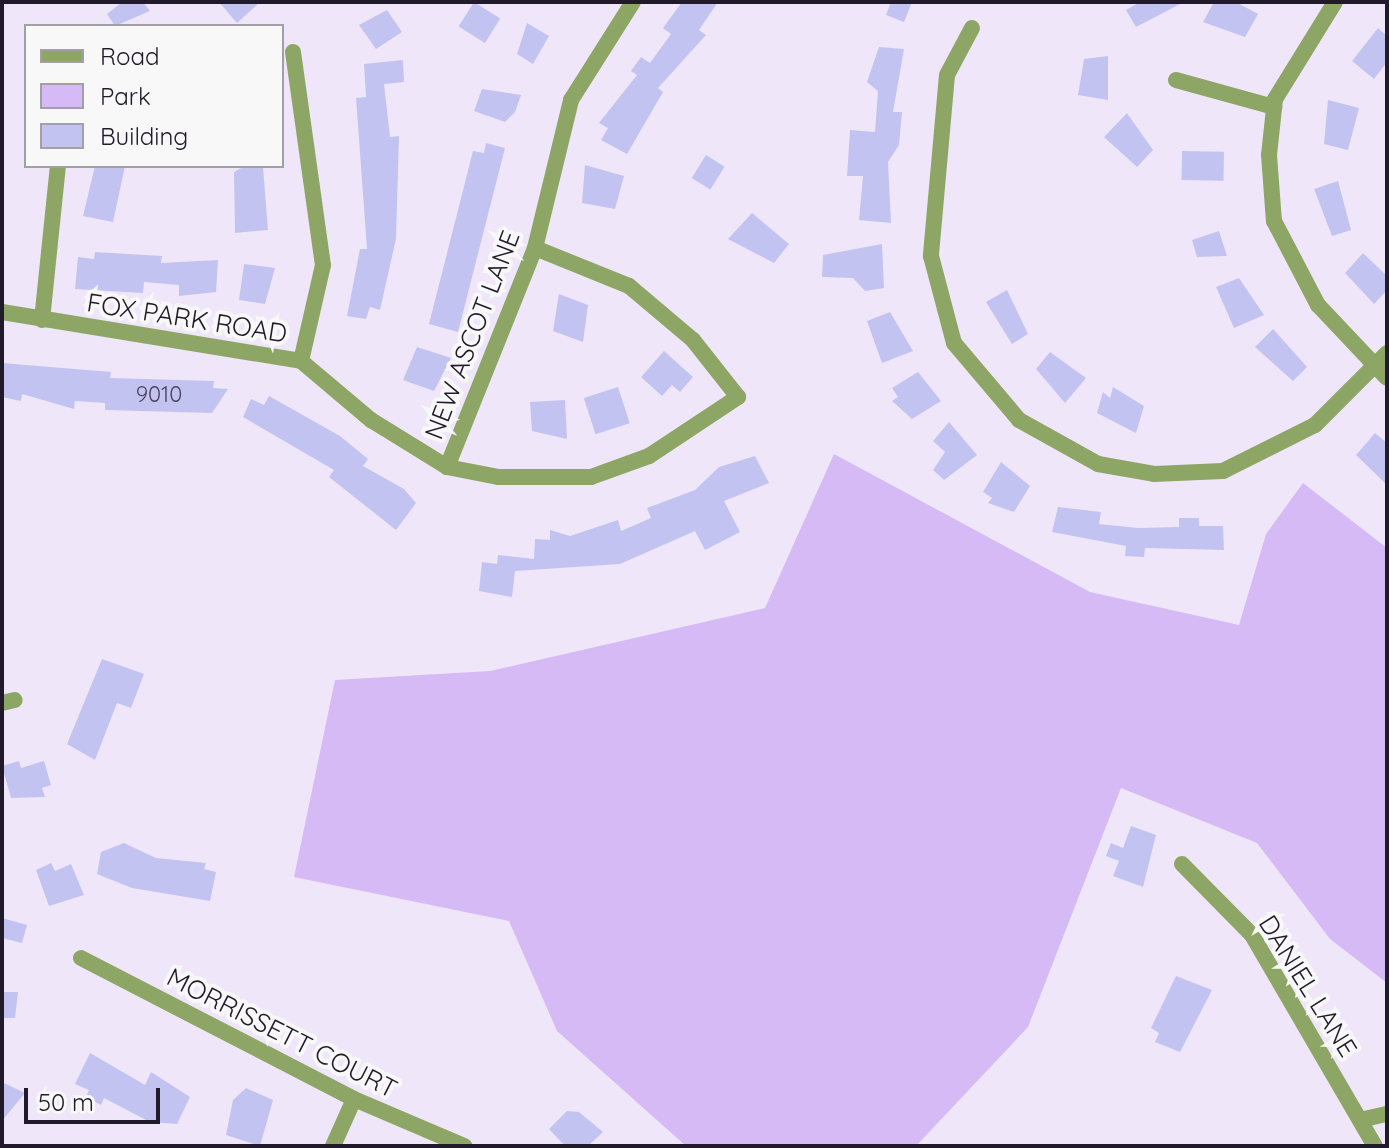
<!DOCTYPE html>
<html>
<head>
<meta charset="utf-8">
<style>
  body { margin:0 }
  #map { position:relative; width:1389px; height:1148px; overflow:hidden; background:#efe7f9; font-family:Quicksand,sans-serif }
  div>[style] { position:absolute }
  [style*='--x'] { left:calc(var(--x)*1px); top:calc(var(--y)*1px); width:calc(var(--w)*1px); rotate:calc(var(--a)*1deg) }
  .green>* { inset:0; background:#d5baf5 }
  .building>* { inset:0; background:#c3c3f1; transform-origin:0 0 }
  .minor>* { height:16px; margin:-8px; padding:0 8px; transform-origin:8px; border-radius:8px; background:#8ea665 }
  span { translate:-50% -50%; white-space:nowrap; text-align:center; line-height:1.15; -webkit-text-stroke:8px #f8f8f8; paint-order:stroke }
  .number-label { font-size:22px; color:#4a445c }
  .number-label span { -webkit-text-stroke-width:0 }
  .street-label { font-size:26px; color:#211a2a }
  .frame { position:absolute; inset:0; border:4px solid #211a2a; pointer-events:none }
  .legend { position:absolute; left:24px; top:24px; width:260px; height:144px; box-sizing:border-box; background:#f8f8f8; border:2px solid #a29fa6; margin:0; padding:10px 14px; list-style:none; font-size:24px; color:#211a2a }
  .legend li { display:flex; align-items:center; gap:16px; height:40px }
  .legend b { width:40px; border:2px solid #a29fa6 }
  .scale { position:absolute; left:24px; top:1088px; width:136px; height:36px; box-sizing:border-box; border:4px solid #211a2a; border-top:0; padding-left:10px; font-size:24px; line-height:28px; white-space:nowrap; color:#211a2a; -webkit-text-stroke:6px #f8f8f8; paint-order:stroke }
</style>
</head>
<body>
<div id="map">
  <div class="green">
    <i style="clip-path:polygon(834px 454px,1090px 592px,1239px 625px,1266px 534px,1303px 483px,1387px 548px,1387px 983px,1330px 939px,1257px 843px,1121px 788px,1028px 1027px,916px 1146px,686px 1146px,557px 1031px,509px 921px,294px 877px,335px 680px,490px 671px,765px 608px)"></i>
  </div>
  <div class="building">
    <i style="clip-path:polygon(122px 2px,143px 2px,150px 11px,115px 26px,107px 14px)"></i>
    <i style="clip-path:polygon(219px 2px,260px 2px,237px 23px)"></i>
    <i style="left:474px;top:2px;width:31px;height:29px;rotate:32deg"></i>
    <i style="clip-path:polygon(682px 2px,718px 2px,699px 30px,706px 35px,658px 88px,663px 92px,627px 154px,601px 140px,608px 128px,599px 123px,637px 75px,631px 71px,641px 57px,650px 63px,671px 34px,663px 28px)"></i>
    <i style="clip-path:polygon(891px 2px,912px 2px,904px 22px,886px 15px)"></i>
    <i style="clip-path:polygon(1140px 2px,1184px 2px,1136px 27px,1126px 10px)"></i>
    <i style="clip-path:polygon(1214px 2px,1236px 2px,1258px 14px,1245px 37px,1203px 22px)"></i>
    <i style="clip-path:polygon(387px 10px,402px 32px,376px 49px,359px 25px)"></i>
    <i style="clip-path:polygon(527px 23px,549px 36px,533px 64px,517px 54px)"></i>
    <i style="clip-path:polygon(1378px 28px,1387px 36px,1387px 62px,1374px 79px,1352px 61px)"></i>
    <i style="clip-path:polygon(879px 47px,904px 49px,893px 112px,902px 112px,899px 145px,888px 162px,891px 223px,859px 220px,863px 176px,847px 176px,850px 130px,875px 132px,878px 91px,867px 82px)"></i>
    <i style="clip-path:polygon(1108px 56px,1108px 100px,1078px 95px,1084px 59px)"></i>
    <i style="clip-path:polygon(403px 60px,404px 82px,384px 84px,390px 137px,399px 136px,396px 239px,380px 310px,370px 307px,366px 319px,347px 316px,360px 249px,367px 249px,356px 98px,366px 97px,364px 64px)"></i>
    <i style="clip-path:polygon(482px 89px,521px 95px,515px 112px,505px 122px,474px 111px)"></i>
    <i style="clip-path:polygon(1328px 100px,1359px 108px,1348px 150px,1324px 144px)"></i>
    <i style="clip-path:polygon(1127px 113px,1153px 150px,1137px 167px,1104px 137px)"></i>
    <i style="clip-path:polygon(486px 143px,505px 148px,458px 332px,429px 324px,473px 151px,484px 153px)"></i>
    <i style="left:1182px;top:151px;width:42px;height:29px;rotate:1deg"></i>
    <i style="left:706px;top:155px;width:22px;height:27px;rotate:32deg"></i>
    <i style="clip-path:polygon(585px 165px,624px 176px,615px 209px,582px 203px)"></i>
    <i style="clip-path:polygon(95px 166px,125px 166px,113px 222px,83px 216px)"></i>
    <i style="clip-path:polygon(243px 167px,263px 167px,268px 230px,235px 233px,234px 172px)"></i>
    <i style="clip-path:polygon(1338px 181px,1351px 230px,1332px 236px,1314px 189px)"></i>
    <i style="clip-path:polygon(752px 213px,789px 244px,774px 263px,728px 239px)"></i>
    <i style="clip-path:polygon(1219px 231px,1227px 256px,1197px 257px,1192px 240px)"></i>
    <i style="clip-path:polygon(882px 244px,884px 288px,865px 291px,853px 278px,822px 277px,823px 255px)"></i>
    <i style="clip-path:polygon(95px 252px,162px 256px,161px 263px,218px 260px,216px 292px,179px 296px,179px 285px,144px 282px,143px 293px,75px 289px,78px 257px,94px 259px)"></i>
    <i style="clip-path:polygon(1363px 253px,1387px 276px,1387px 290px,1374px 304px,1345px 273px)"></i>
    <i style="clip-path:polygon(244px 264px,275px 268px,265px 304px,239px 300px)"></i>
    <i style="clip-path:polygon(1239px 278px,1264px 315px,1234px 328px,1216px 287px)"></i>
    <i style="clip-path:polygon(1007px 290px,1028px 334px,1012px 344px,986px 302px)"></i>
    <i style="clip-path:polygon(559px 294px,588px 305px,583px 342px,553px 331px)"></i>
    <i style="clip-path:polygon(890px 312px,913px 351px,882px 363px,867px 321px)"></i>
    <i style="clip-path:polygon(1273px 329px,1307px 367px,1293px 381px,1255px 347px)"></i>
    <i style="clip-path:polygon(417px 347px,451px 358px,434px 391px,403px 380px)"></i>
    <i style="clip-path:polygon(664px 351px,693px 377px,680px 392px,672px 385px,662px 396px,641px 377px)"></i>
    <i style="clip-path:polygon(1050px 352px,1086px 378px,1065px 403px,1036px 369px)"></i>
    <i style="clip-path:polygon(2px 363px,111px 372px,110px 378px,214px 381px,213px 388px,228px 389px,212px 413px,105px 410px,105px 403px,75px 401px,74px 409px,22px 394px,21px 401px,2px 397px)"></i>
    <i style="clip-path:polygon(918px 372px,941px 401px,912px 419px,892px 401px,898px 397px,892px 388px)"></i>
    <i style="left:618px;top:387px;width:38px;height:36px;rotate:72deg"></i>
    <i style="clip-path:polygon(1113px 387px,1144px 406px,1136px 433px,1097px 413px,1103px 392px,1110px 398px)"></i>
    <i style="clip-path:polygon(269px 396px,340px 436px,368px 459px,363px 466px,404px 489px,416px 503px,396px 530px,329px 477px,334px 470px,243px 417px,251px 399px,264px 405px)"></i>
    <i style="clip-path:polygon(565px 400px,567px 439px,532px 431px,530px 402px)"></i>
    <i style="clip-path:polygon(949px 422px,977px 455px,944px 480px,933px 470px,945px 452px,933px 441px)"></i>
    <i style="clip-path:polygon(1375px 433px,1387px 443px,1387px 485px,1356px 455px)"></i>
    <i style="clip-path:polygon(755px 456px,769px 483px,724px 501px,740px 532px,705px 550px,695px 531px,620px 564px,515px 571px,512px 597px,479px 591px,482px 562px,497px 564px,498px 555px,534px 559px,535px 539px,550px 540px,550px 530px,570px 536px,618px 520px,621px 531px,651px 518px,647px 508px,695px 490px,719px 467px)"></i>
    <i style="clip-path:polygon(1001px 462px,1030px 486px,1014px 512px,988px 503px,992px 498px,983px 492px)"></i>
    <i style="clip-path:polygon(1058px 507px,1101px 512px,1099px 524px,1138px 528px,1179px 527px,1179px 518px,1199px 518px,1199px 526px,1223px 526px,1224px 550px,1145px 548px,1144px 557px,1125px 556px,1126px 546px,1052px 532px)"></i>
    <i style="clip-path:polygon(102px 659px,144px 674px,131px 708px,117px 703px,95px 760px,67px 744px)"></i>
    <i style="clip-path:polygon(19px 761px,21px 768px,44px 761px,51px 785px,42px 788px,45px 797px,11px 798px,2px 766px)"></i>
    <i style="clip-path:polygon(1131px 826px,1156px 835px,1143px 887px,1113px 876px,1119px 861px,1106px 856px,1111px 843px,1123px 848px)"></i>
    <i style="clip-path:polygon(124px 843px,156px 858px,206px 863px,204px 869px,216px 872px,210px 901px,132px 888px,97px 874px,101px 852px)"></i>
    <i style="clip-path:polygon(51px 863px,55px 871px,71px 864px,84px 895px,49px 906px,36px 870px)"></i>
    <i style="clip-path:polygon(2px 918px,27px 925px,22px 943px,2px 938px)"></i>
    <i style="clip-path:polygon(1176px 976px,1212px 990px,1180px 1052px,1155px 1042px,1159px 1033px,1151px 1028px)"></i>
    <i style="clip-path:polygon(2px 992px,18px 992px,15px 1018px,2px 1018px)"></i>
    <i style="clip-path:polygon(90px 1053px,145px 1085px,151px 1072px,190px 1097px,177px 1124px,150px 1122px,104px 1098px,101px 1105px,86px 1097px,89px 1090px,75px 1084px)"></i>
    <i style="clip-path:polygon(2px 1082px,25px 1093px,2px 1121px)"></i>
    <i style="clip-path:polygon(246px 1088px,273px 1100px,260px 1146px,226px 1135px,233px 1100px)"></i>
    <i style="clip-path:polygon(567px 1111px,579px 1112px,603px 1132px,588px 1146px,565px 1146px,549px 1129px)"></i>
  </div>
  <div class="minor">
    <i style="--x:1335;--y:2;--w:114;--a:121.7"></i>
    <i style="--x:1275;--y:99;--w:56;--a:96.1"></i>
    <i style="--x:1269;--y:155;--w:66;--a:85.7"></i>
    <i style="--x:1274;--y:221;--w:95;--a:62.4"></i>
    <i style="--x:1318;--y:305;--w:100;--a:46.6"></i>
    <i style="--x:972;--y:28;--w:53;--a:118"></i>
    <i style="--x:947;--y:75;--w:182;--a:95.1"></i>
    <i style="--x:931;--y:256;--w:90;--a:75.2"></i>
    <i style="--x:954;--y:343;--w:101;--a:49.8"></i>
    <i style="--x:1019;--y:420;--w:90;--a:29.1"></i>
    <i style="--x:1098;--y:464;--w:57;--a:10.1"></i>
    <i style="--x:1154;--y:474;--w:69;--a:-2.5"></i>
    <i style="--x:1223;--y:471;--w:103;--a:-26.6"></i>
    <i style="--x:1315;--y:425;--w:102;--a:-45"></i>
    <i style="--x:293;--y:52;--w:215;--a:82"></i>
    <i style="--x:323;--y:265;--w:98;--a:102.9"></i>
    <i style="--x:1176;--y:80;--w:102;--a:15.4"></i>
    <i style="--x:2;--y:312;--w:303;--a:9.3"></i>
    <i style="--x:301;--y:361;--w:92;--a:40.1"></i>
    <i style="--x:371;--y:420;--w:89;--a:31.7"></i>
    <i style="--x:447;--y:467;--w:53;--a:10.9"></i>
    <i style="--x:499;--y:477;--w:92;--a:0"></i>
    <i style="--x:591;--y:477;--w:62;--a:-19.9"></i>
    <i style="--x:649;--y:456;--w:107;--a:-33.5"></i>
    <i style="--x:738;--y:397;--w:73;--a:-128.3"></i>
    <i style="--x:693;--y:340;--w:84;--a:-139.8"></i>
    <i style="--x:629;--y:286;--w:101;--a:-158"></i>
    <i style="--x:42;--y:320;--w:155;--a:-84.1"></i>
    <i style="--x:447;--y:467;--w:236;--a:-68.1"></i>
    <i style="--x:535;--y:248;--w:152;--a:-76.3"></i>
    <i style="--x:571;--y:100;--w:116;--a:-57.7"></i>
    <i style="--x:2;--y:703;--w:13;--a:-13"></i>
    <i style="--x:1182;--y:864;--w:100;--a:45.4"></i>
    <i style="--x:1252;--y:935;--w:244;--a:59.8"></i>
    <i style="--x:81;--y:958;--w:307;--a:27.3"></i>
    <i style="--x:354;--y:1099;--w:120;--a:23.1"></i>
    <i style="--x:1360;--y:1120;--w:28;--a:-13"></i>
    <i style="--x:333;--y:1146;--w:51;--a:-65.9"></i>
  </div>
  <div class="number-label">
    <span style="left:159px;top:395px">9010</span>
  </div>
  <div class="street-label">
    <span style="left:187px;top:318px;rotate:9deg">FOX PARK ROAD</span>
    <span style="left:472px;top:335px;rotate:-69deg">NEW ASCOT LANE</span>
    <span style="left:1308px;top:986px;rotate:58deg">DANIEL LANE</span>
    <span style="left:282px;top:1033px;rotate:27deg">MORRISSETT COURT</span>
  </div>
  <div class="frame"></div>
  <ul class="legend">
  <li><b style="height:10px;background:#8ea665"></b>Road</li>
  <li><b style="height:22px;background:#d5baf5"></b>Park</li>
  <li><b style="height:22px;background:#c3c3f1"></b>Building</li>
  </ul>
  <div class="scale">50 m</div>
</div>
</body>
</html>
